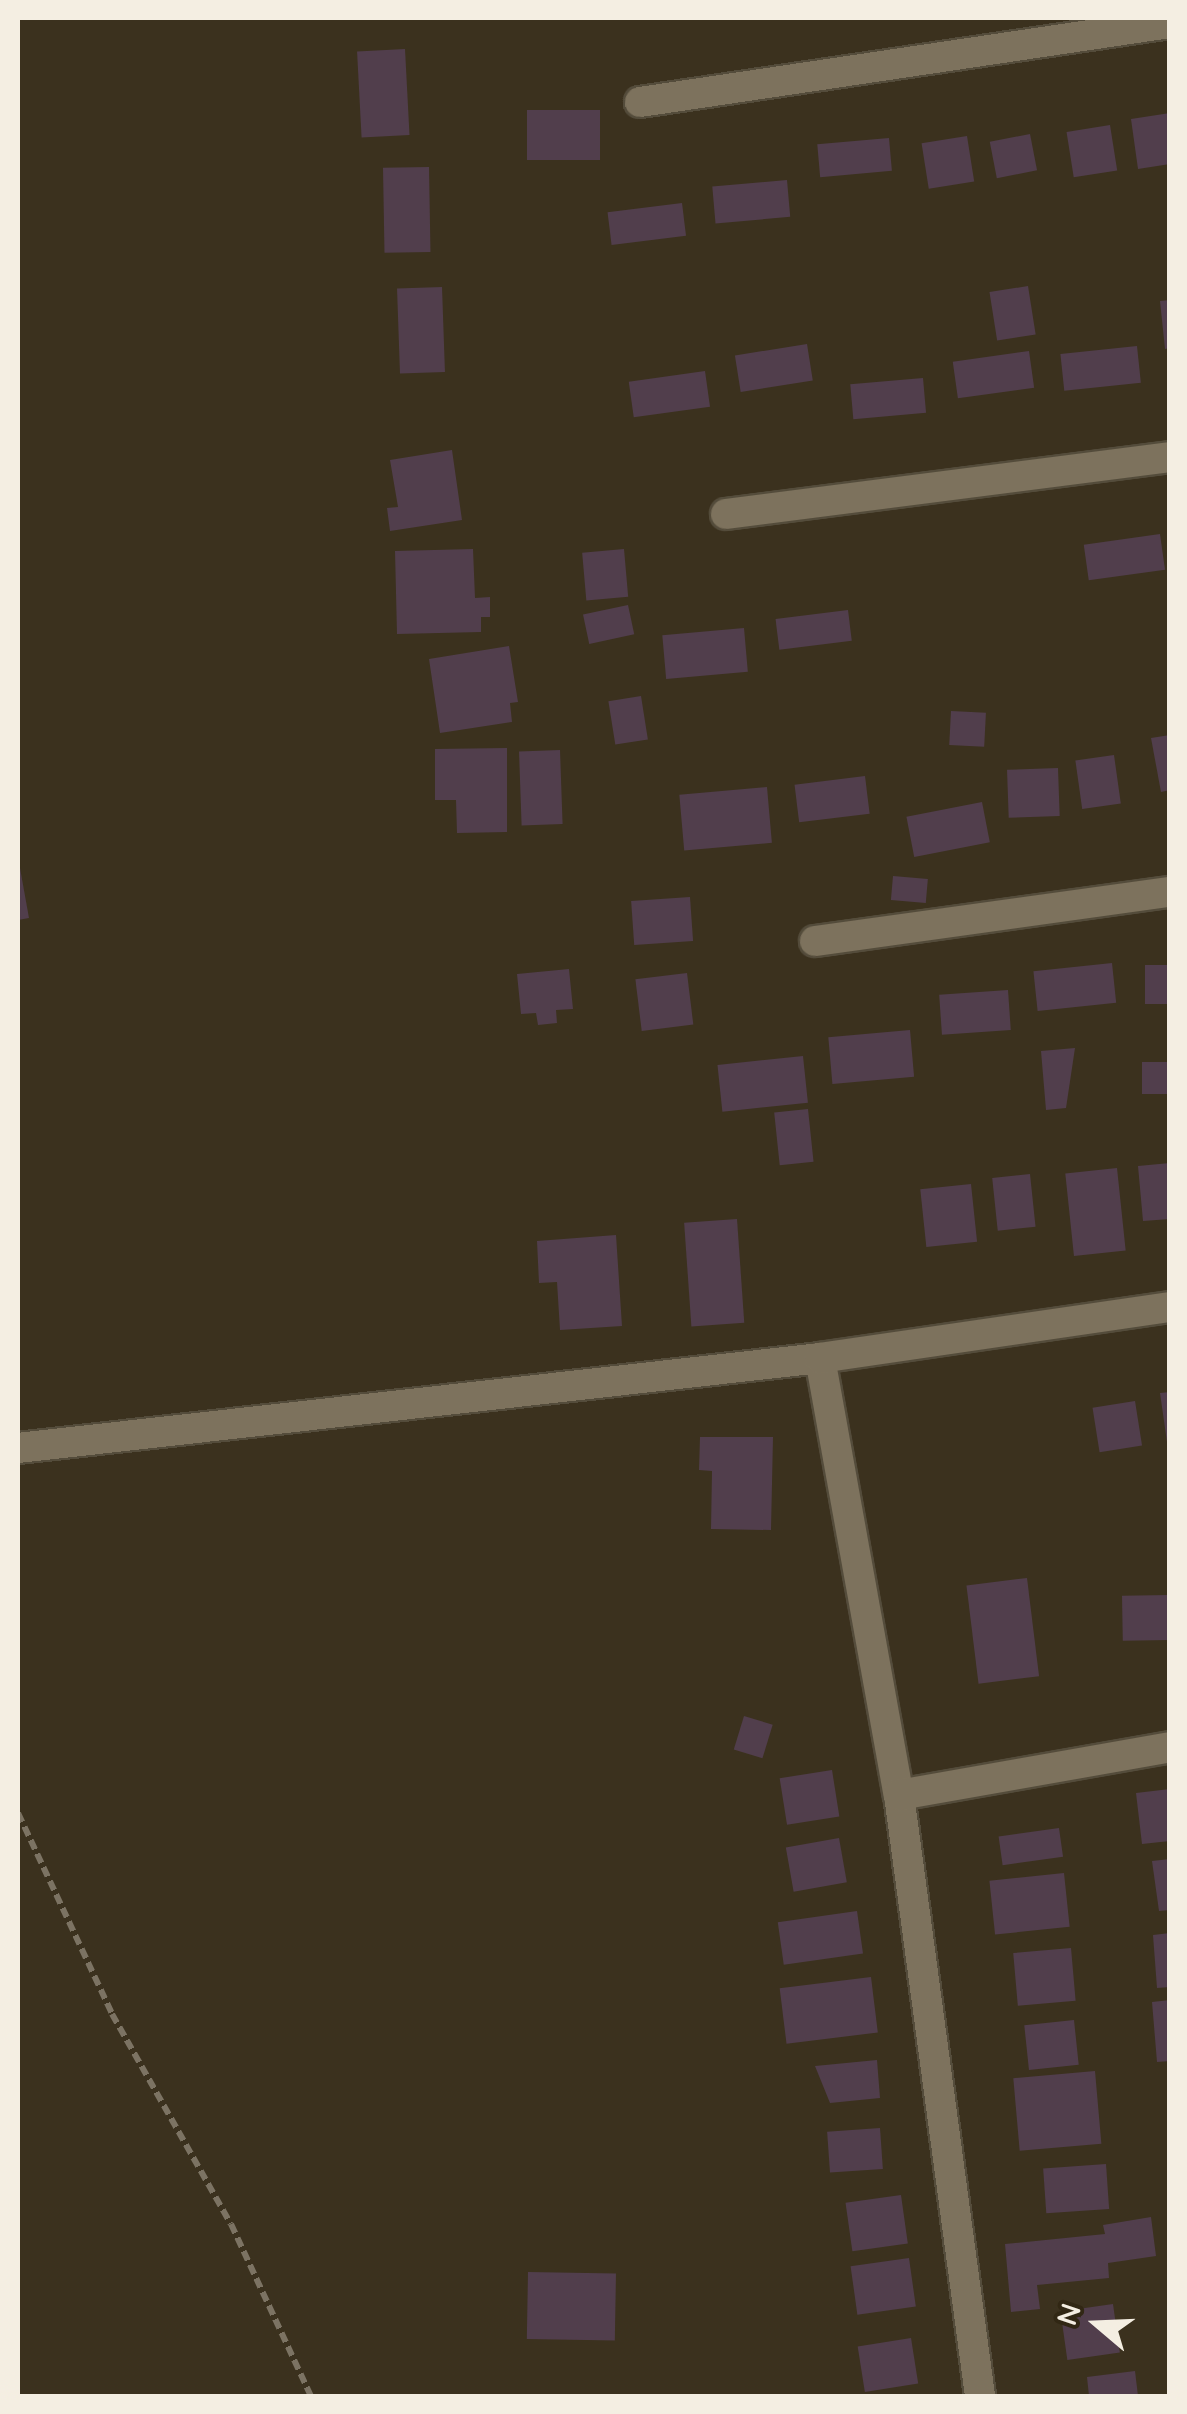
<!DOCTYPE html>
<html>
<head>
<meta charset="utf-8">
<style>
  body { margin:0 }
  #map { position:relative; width:1187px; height:2414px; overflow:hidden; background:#3b311e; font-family:Quicksand,sans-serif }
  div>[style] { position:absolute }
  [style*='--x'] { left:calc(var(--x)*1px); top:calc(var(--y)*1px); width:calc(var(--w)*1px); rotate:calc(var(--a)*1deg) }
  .building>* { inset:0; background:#513e4c; transform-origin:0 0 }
  .path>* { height:6px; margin-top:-3px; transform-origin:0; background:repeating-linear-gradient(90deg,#7c7363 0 10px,transparent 0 15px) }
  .roads { filter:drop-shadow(2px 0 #544c3b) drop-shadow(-2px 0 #544c3b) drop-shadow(0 2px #544c3b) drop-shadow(0 -2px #544c3b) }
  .street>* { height:30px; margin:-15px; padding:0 15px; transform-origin:15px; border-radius:15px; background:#7d725d }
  span { translate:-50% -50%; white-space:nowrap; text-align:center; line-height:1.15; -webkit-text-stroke:9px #312714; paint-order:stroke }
  .frame { position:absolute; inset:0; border:20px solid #f4eee2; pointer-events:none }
  .north { position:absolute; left:1047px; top:2274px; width:100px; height:100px; -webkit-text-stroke:8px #312714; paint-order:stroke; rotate:289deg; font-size:28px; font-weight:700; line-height:40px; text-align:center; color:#f4eee2 }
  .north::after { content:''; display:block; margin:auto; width:35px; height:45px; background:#f4eee2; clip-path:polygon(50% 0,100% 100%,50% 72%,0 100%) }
</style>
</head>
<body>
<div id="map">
  <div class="building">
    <i style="left:405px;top:49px;width:86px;height:48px;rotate:87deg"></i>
    <i style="left:600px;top:110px;width:50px;height:73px;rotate:90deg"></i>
    <i style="clip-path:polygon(1170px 113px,1170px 164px,1138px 169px,1131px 119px)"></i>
    <i style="left:1110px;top:125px;width:46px;height:44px;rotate:81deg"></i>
    <i style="left:1030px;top:134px;width:37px;height:41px;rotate:79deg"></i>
    <i style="left:967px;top:136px;width:46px;height:46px;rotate:81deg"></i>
    <i style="left:889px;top:138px;width:33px;height:72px;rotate:85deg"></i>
    <i style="left:429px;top:167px;width:85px;height:46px;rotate:89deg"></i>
    <i style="left:787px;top:180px;width:37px;height:75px;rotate:85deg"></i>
    <i style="left:682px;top:203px;width:33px;height:75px;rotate:83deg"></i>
    <i style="left:1028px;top:286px;width:49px;height:39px;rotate:81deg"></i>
    <i style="left:442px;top:287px;width:85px;height:45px;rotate:88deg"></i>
    <i style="clip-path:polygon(1170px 300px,1170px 348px,1165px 349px,1160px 301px)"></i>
    <i style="left:807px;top:344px;width:37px;height:73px;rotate:81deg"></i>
    <i style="left:1137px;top:346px;width:37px;height:77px;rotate:84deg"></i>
    <i style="left:1029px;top:351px;width:37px;height:77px;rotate:82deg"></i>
    <i style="left:705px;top:371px;width:36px;height:77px;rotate:82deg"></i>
    <i style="left:923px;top:378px;width:35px;height:73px;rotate:85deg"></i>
    <i style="clip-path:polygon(452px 450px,462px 520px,390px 531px,387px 508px,398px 507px,390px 460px)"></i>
    <i style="left:1160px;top:534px;width:36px;height:77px;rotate:82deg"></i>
    <i style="clip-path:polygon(473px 549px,475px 598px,490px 597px,490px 617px,481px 617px,481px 632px,397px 634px,395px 551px)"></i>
    <i style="left:624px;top:549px;width:48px;height:42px;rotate:85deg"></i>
    <i style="left:628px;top:605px;width:30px;height:46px;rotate:78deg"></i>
    <i style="left:848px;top:610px;width:31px;height:73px;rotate:83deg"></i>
    <i style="left:744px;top:628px;width:44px;height:82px;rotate:85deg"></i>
    <i style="clip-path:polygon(509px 646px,518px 702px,510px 703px,512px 722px,440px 733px,429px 659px)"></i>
    <i style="left:641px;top:696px;width:44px;height:33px;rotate:81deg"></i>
    <i style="left:951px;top:711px;width:35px;height:34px;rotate:3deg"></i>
    <i style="clip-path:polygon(1170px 735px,1170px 790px,1161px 792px,1151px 738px)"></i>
    <i style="clip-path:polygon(507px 748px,507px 832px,457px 833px,456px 800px,435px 800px,435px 749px)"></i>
    <i style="left:560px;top:750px;width:74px;height:41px;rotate:88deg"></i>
    <i style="left:1114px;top:755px;width:49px;height:39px;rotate:82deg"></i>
    <i style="left:1058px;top:768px;width:48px;height:51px;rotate:88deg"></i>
    <i style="left:865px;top:776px;width:38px;height:71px;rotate:83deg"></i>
    <i style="left:767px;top:787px;width:56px;height:88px;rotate:85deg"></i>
    <i style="left:982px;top:802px;width:41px;height:77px;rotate:79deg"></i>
    <i style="clip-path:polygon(18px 857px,29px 918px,18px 920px)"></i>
    <i style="left:893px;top:876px;width:35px;height:24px;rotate:5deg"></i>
    <i style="left:690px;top:897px;width:44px;height:59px;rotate:86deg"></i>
    <i style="left:1112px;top:963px;width:40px;height:79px;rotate:84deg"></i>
    <i style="left:1170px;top:965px;width:39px;height:25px;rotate:90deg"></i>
    <i style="clip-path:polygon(569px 969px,573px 1009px,556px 1010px,557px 1023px,538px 1025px,536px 1013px,521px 1014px,517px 974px)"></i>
    <i style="left:687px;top:973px;width:52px;height:52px;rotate:83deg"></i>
    <i style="left:1008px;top:990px;width:40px;height:69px;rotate:86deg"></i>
    <i style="left:910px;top:1030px;width:47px;height:82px;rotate:85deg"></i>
    <i style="clip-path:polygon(1075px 1048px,1066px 1108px,1046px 1110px,1041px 1051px)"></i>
    <i style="left:803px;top:1056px;width:47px;height:86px;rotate:84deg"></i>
    <i style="left:1170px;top:1062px;width:32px;height:28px;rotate:90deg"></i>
    <i style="left:808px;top:1109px;width:53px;height:34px;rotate:84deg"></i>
    <i style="clip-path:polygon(1170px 1163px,1170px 1219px,1143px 1221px,1138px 1166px)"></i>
    <i style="left:1117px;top:1168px;width:83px;height:52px;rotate:84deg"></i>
    <i style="left:1030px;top:1174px;width:53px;height:38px;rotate:84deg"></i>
    <i style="left:971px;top:1184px;width:58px;height:51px;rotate:84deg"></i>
    <i style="left:737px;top:1219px;width:104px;height:53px;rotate:86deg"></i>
    <i style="clip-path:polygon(616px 1235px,622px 1326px,560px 1330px,557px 1282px,539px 1283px,537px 1241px)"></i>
    <i style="clip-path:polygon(1170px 1392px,1170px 1442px,1167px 1442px,1160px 1393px)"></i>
    <i style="left:1135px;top:1401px;width:45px;height:43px;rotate:81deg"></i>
    <i style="clip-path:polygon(700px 1437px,773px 1437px,771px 1530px,711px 1529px,712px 1471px,699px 1470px)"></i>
    <i style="left:1027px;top:1578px;width:99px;height:61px;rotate:83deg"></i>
    <i style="left:1169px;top:1595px;width:45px;height:47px;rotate:89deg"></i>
    <i style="left:744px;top:1716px;width:30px;height:35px;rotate:17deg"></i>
    <i style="left:832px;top:1770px;width:47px;height:53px;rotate:81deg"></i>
    <i style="clip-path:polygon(1170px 1789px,1170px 1841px,1142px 1844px,1136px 1793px)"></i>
    <i style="left:1059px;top:1828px;width:29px;height:61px;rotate:82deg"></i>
    <i style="left:839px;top:1838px;width:45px;height:54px;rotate:80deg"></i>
    <i style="clip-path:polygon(1170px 1859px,1170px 1910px,1159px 1911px,1152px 1861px)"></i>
    <i style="left:1064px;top:1873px;width:54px;height:75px;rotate:84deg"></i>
    <i style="left:857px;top:1911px;width:43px;height:80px;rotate:82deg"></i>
    <i style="clip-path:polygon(1170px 1933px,1170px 1987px,1157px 1988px,1153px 1935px)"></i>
    <i style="left:1071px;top:1948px;width:53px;height:58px;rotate:85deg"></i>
    <i style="left:871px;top:1977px;width:56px;height:92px;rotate:83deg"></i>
    <i style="clip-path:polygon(1170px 2000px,1170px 2061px,1157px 2062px,1152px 2002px)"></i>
    <i style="left:1074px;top:2020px;width:45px;height:50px;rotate:84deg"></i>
    <i style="clip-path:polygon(877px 2060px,880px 2098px,830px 2103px,815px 2066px)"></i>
    <i style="left:1095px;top:2071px;width:73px;height:82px;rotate:85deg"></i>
    <i style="left:880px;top:2128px;width:41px;height:53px;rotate:86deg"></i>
    <i style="left:1106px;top:2164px;width:45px;height:63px;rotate:86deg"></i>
    <i style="left:901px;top:2195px;width:49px;height:56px;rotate:82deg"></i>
    <i style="clip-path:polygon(1151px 2217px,1156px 2256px,1108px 2263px,1109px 2278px,1037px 2285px,1040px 2309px,1011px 2312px,1005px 2244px,1105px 2234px,1103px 2225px)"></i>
    <i style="left:909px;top:2258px;width:49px;height:59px;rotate:82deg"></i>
    <i style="left:528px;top:2272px;width:88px;height:67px;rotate:1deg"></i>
    <i style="left:1113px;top:2304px;width:49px;height:53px;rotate:82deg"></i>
    <i style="left:911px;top:2338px;width:46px;height:54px;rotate:81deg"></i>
    <i style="clip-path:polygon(1135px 2371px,1138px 2396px,1089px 2396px,1087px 2377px)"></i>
  </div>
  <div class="path">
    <i style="--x:18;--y:1813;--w:222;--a:64.9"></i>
    <i style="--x:112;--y:2014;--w:241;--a:60.5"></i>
    <i style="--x:231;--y:2224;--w:190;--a:65.1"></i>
  </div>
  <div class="roads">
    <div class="street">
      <i style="--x:640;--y:102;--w:536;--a:-8.48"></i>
      <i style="--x:726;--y:514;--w:448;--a:-7.3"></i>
      <i style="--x:815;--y:941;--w:358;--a:-7.9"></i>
      <i style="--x:820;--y:1358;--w:444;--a:79.8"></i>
      <i style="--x:899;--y:1795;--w:606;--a:82.32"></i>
      <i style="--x:18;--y:1448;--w:807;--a:-6.4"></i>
      <i style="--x:820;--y:1358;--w:354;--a:-8.3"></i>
      <i style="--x:899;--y:1795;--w:275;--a:-10"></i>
    </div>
  </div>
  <div class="frame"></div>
  <div class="north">N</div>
</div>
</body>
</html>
